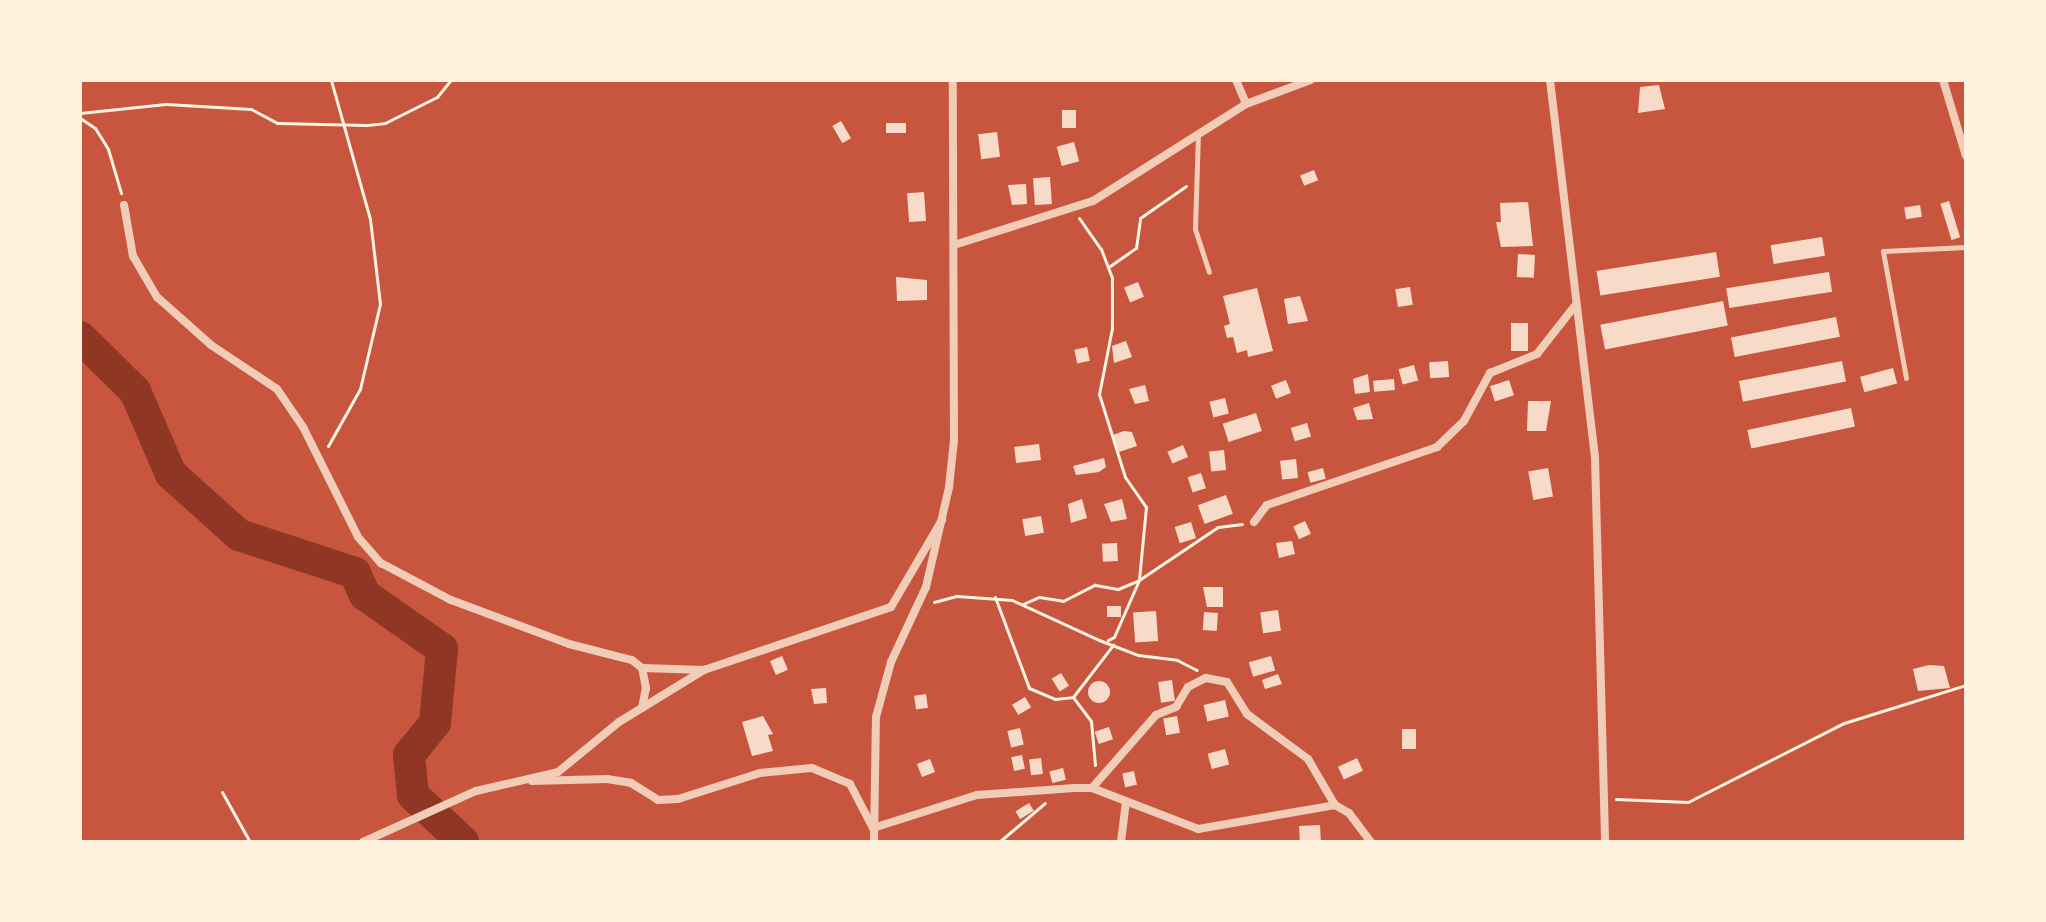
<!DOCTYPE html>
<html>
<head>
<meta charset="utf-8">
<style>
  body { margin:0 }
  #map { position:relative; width:2046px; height:922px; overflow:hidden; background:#c8553d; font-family:"DM Sans",sans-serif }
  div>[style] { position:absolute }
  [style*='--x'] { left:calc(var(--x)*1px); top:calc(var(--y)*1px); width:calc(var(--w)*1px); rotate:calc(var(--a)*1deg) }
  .river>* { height:32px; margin:-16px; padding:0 16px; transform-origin:16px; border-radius:16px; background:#8f3625 }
  .building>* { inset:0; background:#f7dbc8; transform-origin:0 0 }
  .round { border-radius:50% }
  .path>* { height:3px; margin:-1.5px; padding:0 1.5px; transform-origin:1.5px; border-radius:1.5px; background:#fff3e0 }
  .service>* { height:5px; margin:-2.5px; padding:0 2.5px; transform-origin:2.5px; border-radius:2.5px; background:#f1ccb7 }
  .minor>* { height:8px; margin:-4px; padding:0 4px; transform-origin:4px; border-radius:4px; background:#f1ccb7 }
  span { translate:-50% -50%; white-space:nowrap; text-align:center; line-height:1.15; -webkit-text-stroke:6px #fff3e0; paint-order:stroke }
  .frame { position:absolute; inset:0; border:82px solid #fff3e0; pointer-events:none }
</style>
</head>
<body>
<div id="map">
  <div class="river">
    <i style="--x:80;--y:337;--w:77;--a:44.5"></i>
    <i style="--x:135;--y:391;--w:90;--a:66.6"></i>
    <i style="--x:171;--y:474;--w:91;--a:41.9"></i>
    <i style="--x:239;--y:535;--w:122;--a:18.1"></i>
    <i style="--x:355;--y:573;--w:24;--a:66"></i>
    <i style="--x:365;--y:595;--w:94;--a:35"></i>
    <i style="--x:442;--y:649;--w:74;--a:95.4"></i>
    <i style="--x:435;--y:723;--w:41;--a:129.1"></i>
    <i style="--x:409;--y:755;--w:40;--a:84.3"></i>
    <i style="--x:413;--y:795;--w:69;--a:43.2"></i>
  </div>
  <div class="building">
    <i style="clip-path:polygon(1659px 85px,1665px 109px,1638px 113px,1640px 87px)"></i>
    <i style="left:1062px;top:110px;width:14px;height:18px"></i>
    <i style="left:841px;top:121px;width:20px;height:10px;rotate:60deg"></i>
    <i style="left:886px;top:123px;width:20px;height:10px"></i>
    <i style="left:997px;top:132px;width:25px;height:19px;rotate:83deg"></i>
    <i style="left:1074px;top:142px;width:20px;height:18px;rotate:75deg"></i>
    <i style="left:1314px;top:170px;width:11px;height:15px;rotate:68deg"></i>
    <i style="left:1050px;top:177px;width:27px;height:17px;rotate:86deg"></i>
    <i style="clip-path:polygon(1026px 184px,1027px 204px,1012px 205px,1008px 185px)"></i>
    <i style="left:924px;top:192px;width:29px;height:17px;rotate:86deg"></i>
    <i style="left:1949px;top:201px;width:38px;height:9px;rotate:73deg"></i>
    <i style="clip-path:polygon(1528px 202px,1533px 246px,1501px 247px,1496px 222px,1501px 222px,1500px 203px)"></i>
    <i style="left:1920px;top:205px;width:12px;height:16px;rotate:81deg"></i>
    <i style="left:1822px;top:237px;width:19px;height:52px;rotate:81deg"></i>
    <i style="left:1716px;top:252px;width:25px;height:121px;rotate:81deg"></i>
    <i style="left:1518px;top:254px;width:17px;height:23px;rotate:3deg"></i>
    <i style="left:1829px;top:272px;width:20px;height:104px;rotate:81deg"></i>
    <i style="clip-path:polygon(896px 277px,927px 280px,927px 300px,897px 301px)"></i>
    <i style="left:1138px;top:282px;width:16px;height:15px;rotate:68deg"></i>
    <i style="left:1410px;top:287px;width:18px;height:15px;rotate:81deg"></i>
    <i style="clip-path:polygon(1257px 288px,1273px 351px,1248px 357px,1247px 350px,1237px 353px,1233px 337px,1227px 338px,1224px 326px,1230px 324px,1223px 296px)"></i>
    <i style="clip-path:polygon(1300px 296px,1308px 321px,1288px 324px,1284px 299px)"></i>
    <i style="left:1723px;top:301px;width:25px;height:125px;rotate:79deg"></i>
    <i style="left:1836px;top:317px;width:20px;height:107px;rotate:79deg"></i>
    <i style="left:1511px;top:323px;width:17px;height:28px"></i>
    <i style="clip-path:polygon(1126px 341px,1132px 357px,1114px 363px,1112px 346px)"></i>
    <i style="left:1087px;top:347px;width:14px;height:13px;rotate:78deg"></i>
    <i style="left:1448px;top:361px;width:16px;height:19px;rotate:86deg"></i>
    <i style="left:1842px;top:361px;width:21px;height:105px;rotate:79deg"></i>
    <i style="left:1414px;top:365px;width:16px;height:16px;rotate:75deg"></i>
    <i style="left:1893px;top:368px;width:16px;height:34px;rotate:75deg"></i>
    <i style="clip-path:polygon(1368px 374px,1370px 392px,1355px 394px,1353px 379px)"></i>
    <i style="left:1394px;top:379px;width:11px;height:21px;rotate:85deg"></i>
    <i style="left:1286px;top:380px;width:14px;height:16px;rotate:69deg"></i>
    <i style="left:1509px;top:380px;width:16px;height:20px;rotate:72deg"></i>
    <i style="clip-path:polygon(1145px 385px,1149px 401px,1135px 404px,1129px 389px)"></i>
    <i style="left:1225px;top:398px;width:16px;height:16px;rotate:76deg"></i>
    <i style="clip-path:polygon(1528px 401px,1551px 401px,1546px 431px,1527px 431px)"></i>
    <i style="clip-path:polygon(1369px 403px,1373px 419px,1357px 420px,1353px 408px)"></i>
    <i style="left:1851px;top:408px;width:19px;height:106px;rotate:78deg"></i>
    <i style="left:1256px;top:413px;width:19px;height:35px;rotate:72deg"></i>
    <i style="left:1307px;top:423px;width:14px;height:17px;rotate:73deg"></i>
    <i style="clip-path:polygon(1124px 431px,1132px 432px,1137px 446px,1119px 452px,1113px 435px)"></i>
    <i style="left:1039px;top:444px;width:16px;height:25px;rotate:83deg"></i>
    <i style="left:1183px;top:445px;width:13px;height:17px;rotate:67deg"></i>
    <i style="left:1224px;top:450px;width:20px;height:15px;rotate:84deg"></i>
    <i style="clip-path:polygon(1104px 458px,1106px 467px,1099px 472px,1076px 475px,1073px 466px)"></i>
    <i style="left:1296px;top:459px;width:19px;height:16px;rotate:84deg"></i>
    <i style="left:1323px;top:468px;width:11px;height:16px;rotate:75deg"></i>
    <i style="left:1548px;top:468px;width:29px;height:20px;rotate:80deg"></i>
    <i style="left:1201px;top:473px;width:16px;height:14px;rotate:72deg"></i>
    <i style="left:1226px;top:495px;width:20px;height:30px;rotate:70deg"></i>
    <i style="clip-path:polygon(1082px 499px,1087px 518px,1071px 523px,1068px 504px)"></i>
    <i style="clip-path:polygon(1122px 499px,1127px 519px,1111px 522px,1104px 504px)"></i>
    <i style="left:1041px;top:516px;width:17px;height:19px;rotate:80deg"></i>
    <i style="left:1305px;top:521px;width:14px;height:13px;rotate:65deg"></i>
    <i style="left:1191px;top:522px;width:17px;height:17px;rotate:73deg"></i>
    <i style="clip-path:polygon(1292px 541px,1295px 554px,1279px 558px,1276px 543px)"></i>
    <i style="left:1117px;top:543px;width:18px;height:15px;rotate:87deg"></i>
    <i style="clip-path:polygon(1203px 587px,1223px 587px,1223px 607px,1207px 607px)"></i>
    <i style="left:1107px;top:606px;width:14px;height:11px"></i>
    <i style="left:1278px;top:610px;width:21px;height:18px;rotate:82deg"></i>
    <i style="left:1156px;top:611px;width:30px;height:23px;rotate:86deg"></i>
    <i style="left:1204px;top:612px;width:14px;height:18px;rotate:4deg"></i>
    <i style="left:782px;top:656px;width:15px;height:13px;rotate:67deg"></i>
    <i style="left:1271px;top:656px;width:15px;height:23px;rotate:74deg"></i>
    <i style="clip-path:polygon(1929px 665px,1944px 666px,1950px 688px,1918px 691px,1913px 669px)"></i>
    <i style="left:1061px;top:673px;width:15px;height:11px;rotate:58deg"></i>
    <i style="clip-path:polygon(1278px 674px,1282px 684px,1265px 689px,1262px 680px)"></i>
    <i style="left:1172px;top:680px;width:21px;height:14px;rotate:82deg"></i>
    <i class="round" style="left:1088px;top:681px;width:22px;height:22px"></i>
    <i style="clip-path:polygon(826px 688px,827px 703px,814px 704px,811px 689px)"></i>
    <i style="left:926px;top:694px;width:14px;height:12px;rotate:82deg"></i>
    <i style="left:1025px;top:697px;width:12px;height:15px;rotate:59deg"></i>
    <i style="left:1225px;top:700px;width:17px;height:22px;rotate:77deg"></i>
    <i style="clip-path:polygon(763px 716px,773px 734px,768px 735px,773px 751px,752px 756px,742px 722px)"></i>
    <i style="left:1177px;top:716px;width:17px;height:14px;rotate:80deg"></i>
    <i style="left:1109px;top:727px;width:13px;height:15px;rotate:72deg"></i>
    <i style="left:1020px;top:728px;width:17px;height:13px;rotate:77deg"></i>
    <i style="left:1416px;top:729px;width:20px;height:14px;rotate:90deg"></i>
    <i style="left:1225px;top:749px;width:16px;height:18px;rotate:75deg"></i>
    <i style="left:1022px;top:755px;width:14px;height:11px;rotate:78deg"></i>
    <i style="left:1041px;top:758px;width:16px;height:12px;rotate:83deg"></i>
    <i style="left:1357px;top:758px;width:14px;height:21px;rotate:65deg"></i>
    <i style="left:930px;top:759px;width:14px;height:14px;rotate:69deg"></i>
    <i style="left:1063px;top:768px;width:12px;height:14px;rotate:76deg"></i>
    <i style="left:1134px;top:771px;width:14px;height:12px;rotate:78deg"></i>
    <i style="left:1029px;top:803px;width:9px;height:16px;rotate:58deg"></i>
    <i style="left:1320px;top:825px;width:17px;height:21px;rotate:87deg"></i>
  </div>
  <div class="path">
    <i style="--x:80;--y:113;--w:86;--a:-6"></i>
    <i style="--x:166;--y:104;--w:85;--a:3.4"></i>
    <i style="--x:251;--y:109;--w:30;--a:28"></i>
    <i style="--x:277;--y:123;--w:90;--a:1.3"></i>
    <i style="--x:367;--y:125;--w:18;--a:-6"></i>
    <i style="--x:385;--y:123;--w:58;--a:-26.6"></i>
    <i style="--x:437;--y:97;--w:22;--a:-51"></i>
    <i style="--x:80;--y:118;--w:18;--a:34"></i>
    <i style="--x:95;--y:128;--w:25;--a:58"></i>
    <i style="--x:108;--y:149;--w:46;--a:73.5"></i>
    <i style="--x:1079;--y:218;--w:38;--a:55"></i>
    <i style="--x:1101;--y:249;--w:31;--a:69"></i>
    <i style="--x:1112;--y:278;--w:50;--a:90"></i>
    <i style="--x:1112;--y:328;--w:67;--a:101.1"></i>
    <i style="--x:1099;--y:394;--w:87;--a:72.6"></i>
    <i style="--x:1125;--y:477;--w:37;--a:55"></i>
    <i style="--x:1146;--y:507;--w:73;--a:95.5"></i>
    <i style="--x:1139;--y:580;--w:62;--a:113.7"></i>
    <i style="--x:1114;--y:637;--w:7;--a:153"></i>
    <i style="--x:1110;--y:266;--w:32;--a:-35"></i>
    <i style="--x:1136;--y:248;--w:30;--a:-82"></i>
    <i style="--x:1140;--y:218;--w:56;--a:-34.8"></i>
    <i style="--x:328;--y:446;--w:65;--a:-60.7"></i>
    <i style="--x:360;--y:389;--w:87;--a:-76.8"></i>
    <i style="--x:380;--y:304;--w:86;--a:-96.7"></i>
    <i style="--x:370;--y:219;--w:144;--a:-105.7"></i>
    <i style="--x:995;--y:597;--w:97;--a:69.5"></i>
    <i style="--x:1029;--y:688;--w:28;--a:23"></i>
    <i style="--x:1055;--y:699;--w:18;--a:-6"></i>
    <i style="--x:934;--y:602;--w:24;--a:-15"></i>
    <i style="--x:957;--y:596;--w:55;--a:4.2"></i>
    <i style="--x:1012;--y:600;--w:96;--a:24.7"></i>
    <i style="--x:1099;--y:640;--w:42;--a:21"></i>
    <i style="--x:1138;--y:655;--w:39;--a:7"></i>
    <i style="--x:1177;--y:660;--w:22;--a:27"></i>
    <i style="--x:1023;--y:604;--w:17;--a:-24"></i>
    <i style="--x:1039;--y:597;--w:24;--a:9"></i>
    <i style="--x:1063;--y:601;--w:36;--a:-27"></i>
    <i style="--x:1095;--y:585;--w:23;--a:10"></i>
    <i style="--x:1118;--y:589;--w:23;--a:-23"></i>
    <i style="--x:1139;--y:580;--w:95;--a:-33.9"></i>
    <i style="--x:1218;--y:527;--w:24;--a:-7"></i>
    <i style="--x:1095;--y:765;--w:44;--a:-95.2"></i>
    <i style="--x:1091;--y:721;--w:30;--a:-127"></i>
    <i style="--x:1073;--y:697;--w:66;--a:-52.4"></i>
    <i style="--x:222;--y:792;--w:57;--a:60.8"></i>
    <i style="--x:1616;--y:799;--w:72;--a:2.4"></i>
    <i style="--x:1688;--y:802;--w:175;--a:-26.9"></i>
    <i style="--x:1844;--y:723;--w:128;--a:-17.3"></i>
    <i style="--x:999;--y:842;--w:60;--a:-40.3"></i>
  </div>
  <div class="service">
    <i style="--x:1198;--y:133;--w:96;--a:91.8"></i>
    <i style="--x:1195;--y:229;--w:45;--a:72"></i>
    <i style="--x:1906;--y:378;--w:129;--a:-100.3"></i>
    <i style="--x:1883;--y:251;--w:83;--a:-2.8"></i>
  </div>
  <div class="minor">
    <i style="--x:1236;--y:80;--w:26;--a:67"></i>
    <i style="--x:1550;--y:80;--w:380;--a:83.2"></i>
    <i style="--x:1595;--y:457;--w:385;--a:88.5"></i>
    <i style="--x:1943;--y:80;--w:79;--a:73.2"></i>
    <i style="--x:124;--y:205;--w:52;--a:80"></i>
    <i style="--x:133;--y:256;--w:48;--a:59.7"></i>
    <i style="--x:157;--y:297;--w:72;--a:41.6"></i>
    <i style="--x:211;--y:345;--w:79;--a:33.7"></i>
    <i style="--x:277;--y:389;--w:46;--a:55.6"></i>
    <i style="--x:303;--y:427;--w:123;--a:63.4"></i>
    <i style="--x:358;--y:537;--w:35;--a:49"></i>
    <i style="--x:381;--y:563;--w:79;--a:27.9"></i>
    <i style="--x:451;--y:600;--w:126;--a:20.4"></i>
    <i style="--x:569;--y:644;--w:65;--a:14.3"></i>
    <i style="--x:632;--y:660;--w:13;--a:39"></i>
    <i style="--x:642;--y:668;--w:62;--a:1.8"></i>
    <i style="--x:954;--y:245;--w:146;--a:-17.6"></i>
    <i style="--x:1093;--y:201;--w:181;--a:-32.4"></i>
    <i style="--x:1246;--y:104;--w:69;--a:-20.3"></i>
    <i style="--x:1254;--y:522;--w:21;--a:-53"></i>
    <i style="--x:1267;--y:505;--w:180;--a:-18.8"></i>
    <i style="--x:1437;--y:447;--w:37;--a:-44"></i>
    <i style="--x:1464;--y:421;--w:55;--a:-61.6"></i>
    <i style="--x:1490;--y:373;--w:51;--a:-22"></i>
    <i style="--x:1537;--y:354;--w:60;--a:-51.8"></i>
    <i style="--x:642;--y:708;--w:20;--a:-79"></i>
    <i style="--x:646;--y:688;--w:20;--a:-101"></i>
    <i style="--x:532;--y:781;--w:75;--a:-1.5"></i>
    <i style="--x:607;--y:779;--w:24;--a:9"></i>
    <i style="--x:631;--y:783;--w:32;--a:32"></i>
    <i style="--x:658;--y:800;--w:20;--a:-3"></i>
    <i style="--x:678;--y:799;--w:86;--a:-17.6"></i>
    <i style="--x:760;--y:773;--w:52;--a:-5.5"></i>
    <i style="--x:812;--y:768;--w:41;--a:22.8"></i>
    <i style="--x:850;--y:784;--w:50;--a:62.4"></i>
    <i style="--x:873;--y:828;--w:109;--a:-17.6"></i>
    <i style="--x:977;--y:795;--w:98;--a:-4.1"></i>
    <i style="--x:1075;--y:788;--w:17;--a:0"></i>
    <i style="--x:1092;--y:788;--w:114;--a:21.1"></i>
    <i style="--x:1198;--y:829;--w:139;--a:-9.9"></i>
    <i style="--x:1335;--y:805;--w:16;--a:30"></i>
    <i style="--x:1349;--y:813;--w:36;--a:53"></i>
    <i style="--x:1092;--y:788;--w:97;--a:-48.8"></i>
    <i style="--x:1156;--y:715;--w:22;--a:-22"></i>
    <i style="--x:1176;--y:707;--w:23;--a:-59"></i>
    <i style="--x:1188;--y:687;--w:20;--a:-27"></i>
    <i style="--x:1206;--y:678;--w:21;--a:11"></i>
    <i style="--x:1227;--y:682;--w:38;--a:58"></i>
    <i style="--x:1247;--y:714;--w:76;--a:36.4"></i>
    <i style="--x:1308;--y:759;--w:53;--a:59.6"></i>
    <i style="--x:363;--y:842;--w:124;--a:-24.3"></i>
    <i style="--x:476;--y:791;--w:84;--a:-13"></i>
    <i style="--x:558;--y:772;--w:79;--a:-39.3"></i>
    <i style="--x:619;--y:722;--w:100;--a:-31.5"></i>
    <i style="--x:704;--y:670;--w:197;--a:-18.6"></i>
    <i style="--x:891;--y:607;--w:101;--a:-59.6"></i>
    <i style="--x:874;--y:842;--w:125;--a:-89.1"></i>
    <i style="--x:876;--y:717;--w:57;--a:-74.7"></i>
    <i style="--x:891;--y:662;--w:83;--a:-65"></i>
    <i style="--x:926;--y:587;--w:103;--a:-77"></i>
    <i style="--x:949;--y:487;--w:47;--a:-83.9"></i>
    <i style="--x:954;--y:440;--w:360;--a:-90.2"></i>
    <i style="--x:1121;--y:842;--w:41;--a:-83"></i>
  </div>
  <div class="frame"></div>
</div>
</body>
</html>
